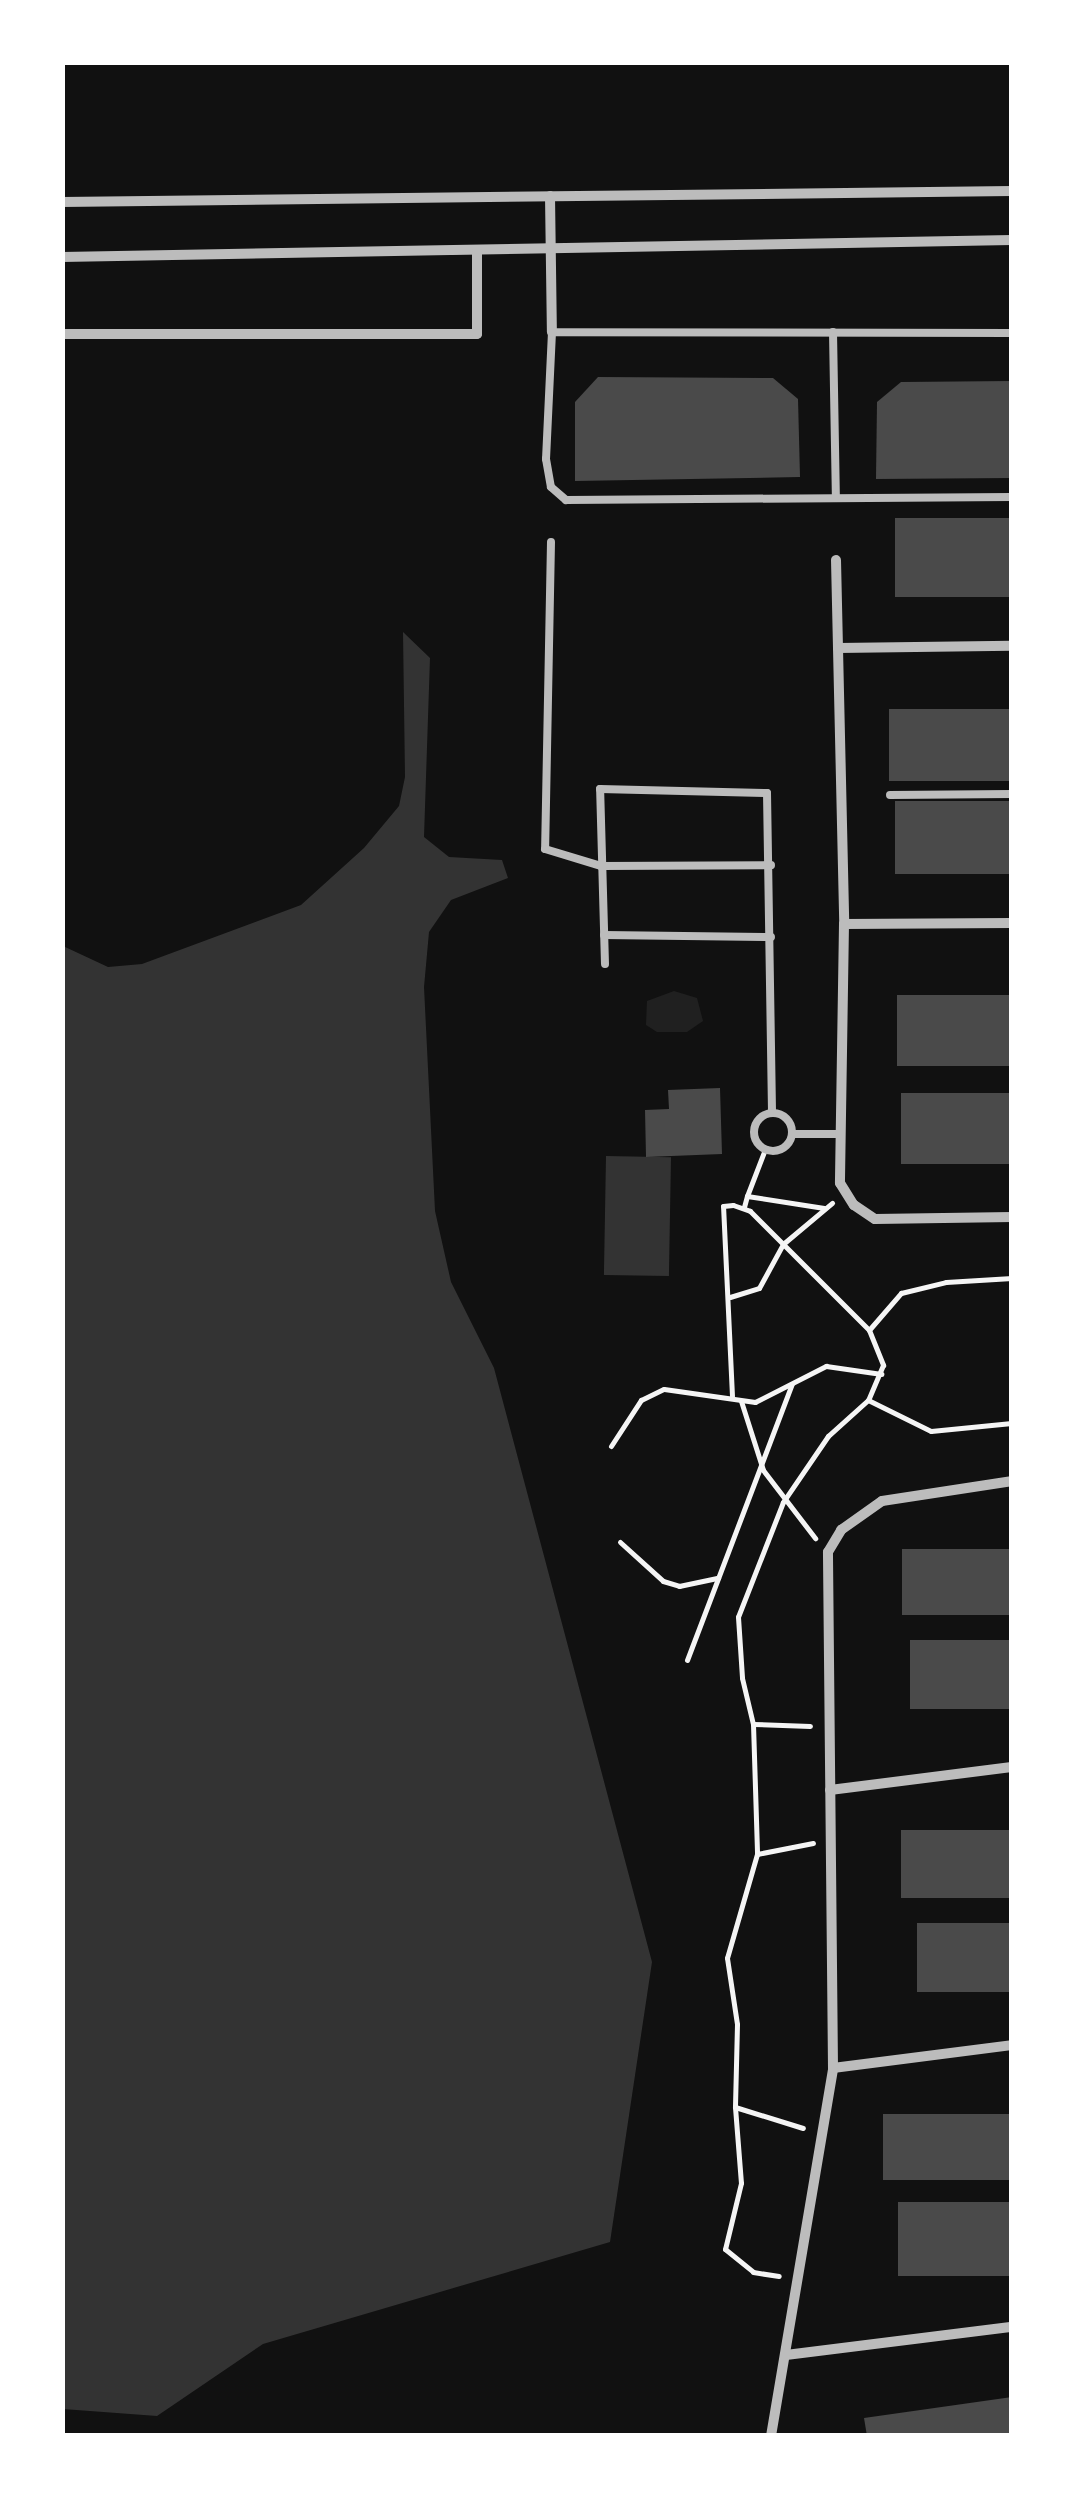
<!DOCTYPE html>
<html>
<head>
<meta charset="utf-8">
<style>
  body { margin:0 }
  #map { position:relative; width:1074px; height:2498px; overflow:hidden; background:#111; font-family:"Noto Sans",sans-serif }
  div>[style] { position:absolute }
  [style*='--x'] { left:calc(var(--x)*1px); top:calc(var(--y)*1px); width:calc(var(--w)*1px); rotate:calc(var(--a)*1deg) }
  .green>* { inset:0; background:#202020 }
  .water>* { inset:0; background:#333; transform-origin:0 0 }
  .building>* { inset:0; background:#4a4a4a; transform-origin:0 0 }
  .path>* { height:5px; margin:-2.5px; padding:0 2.5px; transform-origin:2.5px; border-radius:2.5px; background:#f5f5f5 }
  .service>* { height:8px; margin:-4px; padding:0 4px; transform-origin:4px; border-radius:4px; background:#bcbcbc }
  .service>.ring { margin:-4px; padding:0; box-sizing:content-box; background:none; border:8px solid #bcbcbc; border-radius:50% }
  .minor>* { height:10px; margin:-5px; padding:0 5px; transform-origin:5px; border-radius:5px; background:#bcbcbc }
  span { translate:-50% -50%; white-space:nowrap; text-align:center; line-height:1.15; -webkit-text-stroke:9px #fff; paint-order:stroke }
  .frame { position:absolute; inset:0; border:65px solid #fff; pointer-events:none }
</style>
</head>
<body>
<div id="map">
  <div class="green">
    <i style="clip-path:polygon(674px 991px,697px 998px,703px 1021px,687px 1032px,657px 1032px,646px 1025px,647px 1001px)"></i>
  </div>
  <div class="water">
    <i style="clip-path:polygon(403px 632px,430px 658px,424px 837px,449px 857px,502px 860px,508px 878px,451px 900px,429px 932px,424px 987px,435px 1211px,451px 1282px,494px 1368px,652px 1962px,610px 2242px,263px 2344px,157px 2416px,63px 2409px,63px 946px,108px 967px,142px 964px,301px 905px,364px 848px,399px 806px,405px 777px)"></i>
    <i style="left:606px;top:1156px;width:65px;height:119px;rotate:1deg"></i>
  </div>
  <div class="building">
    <i style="clip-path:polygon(598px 377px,773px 378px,798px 399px,800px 477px,575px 481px,575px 402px)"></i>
    <i style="clip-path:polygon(1012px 381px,1012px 478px,876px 479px,877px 402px,901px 382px)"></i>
    <i style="left:1012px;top:518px;width:79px;height:117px;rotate:90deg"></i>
    <i style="left:1012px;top:709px;width:72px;height:123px;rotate:90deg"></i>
    <i style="left:895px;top:801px;width:117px;height:73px"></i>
    <i style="left:1012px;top:995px;width:71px;height:115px;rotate:90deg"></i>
    <i style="clip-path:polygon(720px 1088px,722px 1154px,646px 1157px,645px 1110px,669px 1109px,668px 1090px)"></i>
    <i style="left:1012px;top:1093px;width:71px;height:111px;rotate:90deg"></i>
    <i style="left:1012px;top:1549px;width:66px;height:110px;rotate:90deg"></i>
    <i style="left:1012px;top:1640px;width:69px;height:102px;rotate:90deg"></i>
    <i style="left:1012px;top:1830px;width:68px;height:111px;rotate:90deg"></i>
    <i style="left:1012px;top:1923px;width:69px;height:95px;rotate:90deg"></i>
    <i style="left:1012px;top:2114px;width:66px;height:129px;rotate:90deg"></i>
    <i style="left:1012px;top:2202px;width:74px;height:114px;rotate:90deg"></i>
    <i style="clip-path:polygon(1012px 2397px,1012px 2436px,867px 2436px,864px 2418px)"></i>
  </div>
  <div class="path">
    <i style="--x:747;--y:1196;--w:50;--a:-69"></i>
    <i style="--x:744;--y:1207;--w:11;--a:-75"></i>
    <i style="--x:747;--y:1196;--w:78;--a:8.9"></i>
    <i style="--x:730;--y:1297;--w:30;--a:-17"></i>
    <i style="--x:759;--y:1288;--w:50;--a:-61.4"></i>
    <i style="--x:783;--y:1244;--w:64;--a:-39.9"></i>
    <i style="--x:869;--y:1330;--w:49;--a:-49.1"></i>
    <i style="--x:901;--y:1293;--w:46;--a:-13.7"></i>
    <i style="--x:946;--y:1282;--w:66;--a:-3.5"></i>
    <i style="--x:732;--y:1396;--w:190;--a:-92.7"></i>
    <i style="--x:723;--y:1206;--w:10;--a:-6"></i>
    <i style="--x:733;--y:1205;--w:18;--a:19"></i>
    <i style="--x:750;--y:1211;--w:168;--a:45"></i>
    <i style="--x:869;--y:1330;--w:38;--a:68"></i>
    <i style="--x:883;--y:1365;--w:38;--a:113"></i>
    <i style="--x:868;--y:1400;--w:54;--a:138"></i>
    <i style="--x:828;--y:1436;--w:80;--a:124.3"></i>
    <i style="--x:783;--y:1502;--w:123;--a:111.4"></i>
    <i style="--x:738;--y:1617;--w:61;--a:86.2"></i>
    <i style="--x:742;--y:1678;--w:47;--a:76.6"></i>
    <i style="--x:753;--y:1724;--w:130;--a:88.2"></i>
    <i style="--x:757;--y:1854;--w:108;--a:106.1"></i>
    <i style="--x:727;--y:1958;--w:67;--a:81.4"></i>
    <i style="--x:737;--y:2024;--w:83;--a:91.4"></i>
    <i style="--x:735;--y:2107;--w:71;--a:17.2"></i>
    <i style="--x:868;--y:1400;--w:70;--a:26.2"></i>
    <i style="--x:931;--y:1431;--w:81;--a:-5.6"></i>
    <i style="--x:741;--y:1401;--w:72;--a:72.3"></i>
    <i style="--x:763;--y:1470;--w:86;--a:52.6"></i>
    <i style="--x:611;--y:1446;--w:55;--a:-56.9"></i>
    <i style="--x:641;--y:1400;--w:25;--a:-26"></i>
    <i style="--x:664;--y:1389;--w:92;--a:8.1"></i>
    <i style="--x:755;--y:1402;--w:80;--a:-26.9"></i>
    <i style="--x:826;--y:1366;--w:56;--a:8.3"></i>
    <i style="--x:620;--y:1542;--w:58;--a:42.2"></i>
    <i style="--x:663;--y:1581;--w:17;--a:17"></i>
    <i style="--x:679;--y:1586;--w:40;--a:-12"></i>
    <i style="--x:687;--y:1660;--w:295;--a:-69.2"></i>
    <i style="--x:753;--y:1724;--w:57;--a:2"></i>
    <i style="--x:757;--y:1854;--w:57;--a:-11.1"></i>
    <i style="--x:735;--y:2107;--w:76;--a:85.5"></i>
    <i style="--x:741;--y:2183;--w:68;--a:103.6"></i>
    <i style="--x:725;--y:2249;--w:36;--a:39"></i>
    <i style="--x:753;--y:2272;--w:26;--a:9"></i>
  </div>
  <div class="service">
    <i style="--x:833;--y:332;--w:166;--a:89"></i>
    <i style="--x:1012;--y:333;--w:460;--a:-179.9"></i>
    <i style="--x:552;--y:332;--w:127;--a:92.7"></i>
    <i style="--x:546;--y:459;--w:28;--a:80"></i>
    <i style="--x:551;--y:487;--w:20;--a:41"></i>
    <i style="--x:566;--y:500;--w:446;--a:-0.4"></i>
    <i style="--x:551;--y:542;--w:307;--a:91.1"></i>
    <i style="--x:545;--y:849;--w:59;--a:16.9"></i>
    <i style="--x:601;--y:866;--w:170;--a:-0.3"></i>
    <i style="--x:890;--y:795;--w:122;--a:-0.5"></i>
    <i style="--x:604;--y:935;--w:167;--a:0.7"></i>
    <i style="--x:605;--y:964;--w:175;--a:-91.6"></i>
    <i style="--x:600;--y:789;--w:167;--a:1.4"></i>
    <i style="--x:767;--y:793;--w:319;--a:89.1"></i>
    <i class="ring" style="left:754px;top:1113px;width:30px;height:30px"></i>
    <i style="--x:792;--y:1134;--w:49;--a:0"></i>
  </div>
  <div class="minor">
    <i style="--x:550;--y:196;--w:136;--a:89.2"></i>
    <i style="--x:62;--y:202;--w:950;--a:-0.66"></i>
    <i style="--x:62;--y:257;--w:950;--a:-1.03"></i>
    <i style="--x:62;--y:334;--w:415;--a:0"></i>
    <i style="--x:477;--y:334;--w:81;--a:-90"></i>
    <i style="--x:836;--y:560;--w:364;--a:88.7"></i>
    <i style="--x:844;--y:924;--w:259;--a:90.9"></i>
    <i style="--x:840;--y:1183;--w:26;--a:58"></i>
    <i style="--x:854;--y:1205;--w:25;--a:34"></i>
    <i style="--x:875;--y:1219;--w:137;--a:-0.8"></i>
    <i style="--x:838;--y:648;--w:174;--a:-0.7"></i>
    <i style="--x:844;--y:924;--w:168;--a:-0.3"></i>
    <i style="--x:830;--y:1790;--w:183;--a:-7.2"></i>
    <i style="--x:833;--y:2068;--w:180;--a:-7.3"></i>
    <i style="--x:786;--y:2355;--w:228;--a:-7.1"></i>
    <i style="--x:771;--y:2436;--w:373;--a:-80.4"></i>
    <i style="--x:833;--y:2068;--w:516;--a:-90.56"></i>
    <i style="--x:828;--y:1552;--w:26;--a:-59"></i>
    <i style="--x:841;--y:1530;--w:50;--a:-35.3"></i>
    <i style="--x:882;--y:1501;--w:132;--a:-8.7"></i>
  </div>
  <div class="frame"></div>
</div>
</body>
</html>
